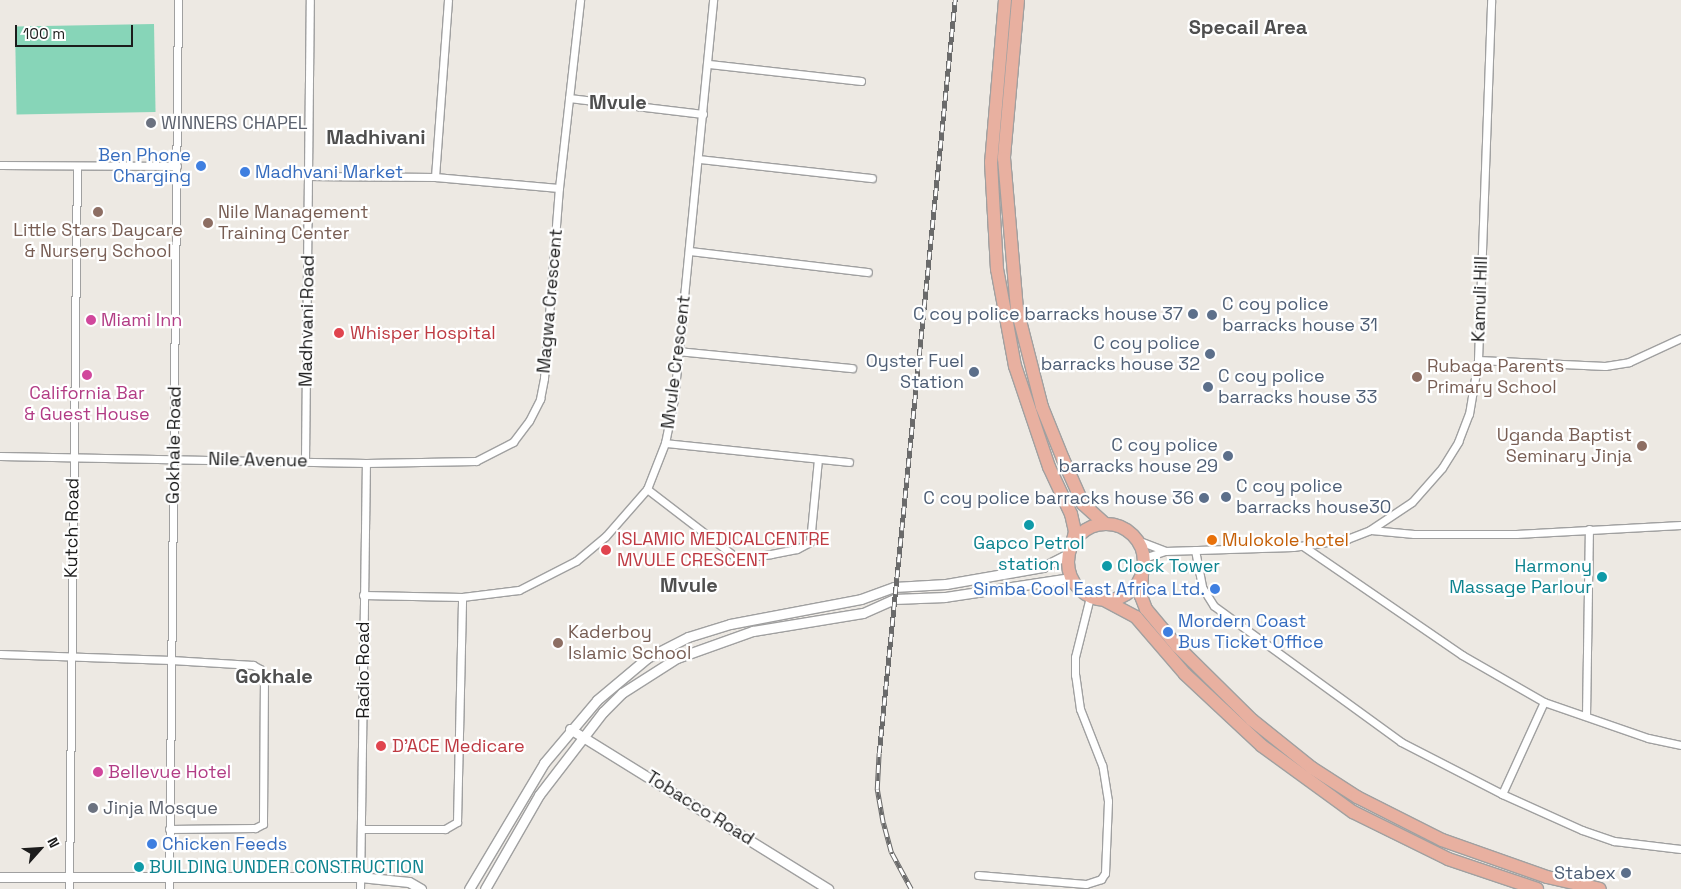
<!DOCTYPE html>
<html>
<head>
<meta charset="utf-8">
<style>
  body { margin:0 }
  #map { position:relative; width:1681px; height:889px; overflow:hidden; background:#ede9e3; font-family:"Space Grotesk",sans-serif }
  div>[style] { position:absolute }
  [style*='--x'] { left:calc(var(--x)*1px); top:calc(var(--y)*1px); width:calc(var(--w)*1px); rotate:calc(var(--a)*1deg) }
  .pitch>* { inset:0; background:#87d5b8; transform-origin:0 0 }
  .roads { filter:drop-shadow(1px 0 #a0a0a0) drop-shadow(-1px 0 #a0a0a0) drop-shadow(0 1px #a0a0a0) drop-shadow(0 -1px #a0a0a0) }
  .minor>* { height:7px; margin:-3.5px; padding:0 3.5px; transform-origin:3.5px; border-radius:3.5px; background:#fff }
  .tertiary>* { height:9px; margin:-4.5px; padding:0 4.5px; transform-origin:4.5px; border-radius:4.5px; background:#fff }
  .trunk>* { height:12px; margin:-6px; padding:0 6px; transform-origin:6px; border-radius:6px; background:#e8b0a0 }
  .trunk>.ring { margin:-6px; padding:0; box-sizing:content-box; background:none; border:12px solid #e8b0a0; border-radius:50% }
  .rail>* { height:4.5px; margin-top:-2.25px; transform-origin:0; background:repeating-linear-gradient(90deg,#fff 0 8px,#6a6a6a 0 16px); box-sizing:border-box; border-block:1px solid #6a6a6a }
  .dots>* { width:14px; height:14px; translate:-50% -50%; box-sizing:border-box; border:2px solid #fff; border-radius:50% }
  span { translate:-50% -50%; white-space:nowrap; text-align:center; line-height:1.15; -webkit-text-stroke:4.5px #fff; paint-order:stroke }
  .worship-label { font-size:18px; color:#5b616d }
  .left { translate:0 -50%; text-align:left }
  .shop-label { font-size:18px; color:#366cbe }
  .right { translate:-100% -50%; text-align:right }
  .education-label { font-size:18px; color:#785e54 }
  .street-label { font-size:18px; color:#1c1c1c }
  .service-label { font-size:18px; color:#4e5e75 }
  .hotel-label { font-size:18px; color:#b23c85 }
  .health-label { font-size:18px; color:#be3a42 }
  .food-label { font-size:18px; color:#c56008 }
  .culture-label { font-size:18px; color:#0d838f }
  .quarter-label { font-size:20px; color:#4f4f4f; font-weight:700 }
  .north { position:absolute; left:15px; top:824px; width:50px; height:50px; -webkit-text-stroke:4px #fff; paint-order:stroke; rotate:64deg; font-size:14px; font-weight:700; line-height:20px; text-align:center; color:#1c1c1c }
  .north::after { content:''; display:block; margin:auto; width:18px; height:22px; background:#1c1c1c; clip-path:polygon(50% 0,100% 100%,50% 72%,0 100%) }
  .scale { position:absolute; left:15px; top:25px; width:118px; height:22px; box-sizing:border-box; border:2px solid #1c1c1c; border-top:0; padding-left:6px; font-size:15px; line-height:18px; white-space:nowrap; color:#1c1c1c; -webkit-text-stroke:4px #fff; paint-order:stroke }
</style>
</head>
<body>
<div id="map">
  <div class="pitch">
    <i style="left:154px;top:24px;width:88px;height:139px;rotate:89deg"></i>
  </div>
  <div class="roads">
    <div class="minor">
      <i style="--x:709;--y:64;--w:153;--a:6.4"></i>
      <i style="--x:569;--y:98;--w:135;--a:6.8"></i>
      <i style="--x:699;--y:159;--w:174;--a:6.3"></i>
      <i style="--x:0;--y:165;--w:177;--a:0.3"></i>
      <i style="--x:308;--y:176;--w:127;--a:0.5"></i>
      <i style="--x:435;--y:177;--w:124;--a:5.1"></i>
      <i style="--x:435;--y:177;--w:177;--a:-85.8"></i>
      <i style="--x:689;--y:251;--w:180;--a:6.7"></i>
      <i style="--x:678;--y:351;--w:175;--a:5.6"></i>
      <i style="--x:1478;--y:360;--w:127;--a:2.7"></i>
      <i style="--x:1605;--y:366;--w:24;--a:-9"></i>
      <i style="--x:1629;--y:362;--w:57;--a:-24.8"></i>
      <i style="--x:665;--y:443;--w:185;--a:5.9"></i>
      <i style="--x:0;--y:456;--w:366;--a:1.1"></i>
      <i style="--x:366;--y:463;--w:110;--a:-1"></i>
      <i style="--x:476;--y:461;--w:42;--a:-27.2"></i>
      <i style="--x:513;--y:442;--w:26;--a:-53"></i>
      <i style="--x:529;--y:421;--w:25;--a:-63"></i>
      <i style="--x:540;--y:399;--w:21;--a:-79"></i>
      <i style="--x:544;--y:378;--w:191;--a:-85.5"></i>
      <i style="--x:559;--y:188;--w:189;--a:-83.6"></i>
      <i style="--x:305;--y:461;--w:461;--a:-89.4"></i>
      <i style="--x:647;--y:489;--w:108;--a:37.5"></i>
      <i style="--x:733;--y:555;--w:15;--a:8"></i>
      <i style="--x:748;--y:557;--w:23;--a:-7"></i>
      <i style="--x:771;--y:554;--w:26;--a:-11"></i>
      <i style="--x:797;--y:549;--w:15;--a:-28"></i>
      <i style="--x:810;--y:542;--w:83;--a:-84.5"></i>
      <i style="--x:1371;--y:530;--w:43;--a:5.3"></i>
      <i style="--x:1414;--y:534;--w:102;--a:0"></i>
      <i style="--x:1516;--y:534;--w:165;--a:-3.1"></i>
      <i style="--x:1137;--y:540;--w:30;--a:21"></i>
      <i style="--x:1165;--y:551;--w:22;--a:162"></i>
      <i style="--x:1303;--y:546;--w:193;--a:34.4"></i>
      <i style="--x:1462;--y:655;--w:95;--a:29.8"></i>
      <i style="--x:1544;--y:702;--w:110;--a:19.1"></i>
      <i style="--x:1648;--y:738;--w:34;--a:12"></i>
      <i style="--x:1195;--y:550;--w:38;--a:79"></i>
      <i style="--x:1202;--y:587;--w:22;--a:58"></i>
      <i style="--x:1214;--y:606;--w:231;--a:36"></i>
      <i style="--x:1401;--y:742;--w:114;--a:27.2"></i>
      <i style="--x:1502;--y:794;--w:88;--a:24.2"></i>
      <i style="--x:1582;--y:830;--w:34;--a:19"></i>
      <i style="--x:1614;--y:841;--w:67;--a:6.8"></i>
      <i style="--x:1165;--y:551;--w:128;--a:-1.8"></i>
      <i style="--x:1293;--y:547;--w:55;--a:-8.4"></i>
      <i style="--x:1347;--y:539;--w:25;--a:-21"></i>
      <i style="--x:1370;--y:530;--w:50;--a:-33.7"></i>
      <i style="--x:1412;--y:502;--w:45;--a:-48.6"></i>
      <i style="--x:1442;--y:468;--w:31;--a:-58"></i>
      <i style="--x:1458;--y:442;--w:30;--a:-69"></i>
      <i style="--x:1469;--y:414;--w:55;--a:-80.5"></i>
      <i style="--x:1478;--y:360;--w:360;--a:-87.9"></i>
      <i style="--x:363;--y:595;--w:99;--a:1.2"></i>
      <i style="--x:462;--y:597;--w:57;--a:-7"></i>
      <i style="--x:519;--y:590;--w:64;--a:-27"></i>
      <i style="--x:576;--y:561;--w:38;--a:-40"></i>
      <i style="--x:605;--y:537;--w:64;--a:-48.8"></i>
      <i style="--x:647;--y:489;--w:49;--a:-68.6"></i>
      <i style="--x:665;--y:443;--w:45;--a:-78.4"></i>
      <i style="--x:674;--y:399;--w:401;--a:-84.4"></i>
      <i style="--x:0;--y:654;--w:171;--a:2"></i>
      <i style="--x:171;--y:660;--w:82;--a:3.5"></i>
      <i style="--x:253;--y:665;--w:8;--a:30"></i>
      <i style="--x:260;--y:669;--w:8;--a:60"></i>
      <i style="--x:264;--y:676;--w:148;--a:90.4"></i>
      <i style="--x:263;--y:824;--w:9;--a:153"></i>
      <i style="--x:255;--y:828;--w:86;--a:179.3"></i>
      <i style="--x:1586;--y:716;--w:187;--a:-89.1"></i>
      <i style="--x:1502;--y:794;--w:101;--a:-65.5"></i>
      <i style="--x:363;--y:829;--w:82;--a:0"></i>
      <i style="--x:445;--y:829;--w:14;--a:-30"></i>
      <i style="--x:457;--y:822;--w:225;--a:-88.7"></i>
      <i style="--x:978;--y:875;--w:108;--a:4.8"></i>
      <i style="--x:1086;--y:884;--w:16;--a:-18"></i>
      <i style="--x:1101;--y:879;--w:7;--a:-56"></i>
      <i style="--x:1105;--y:873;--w:72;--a:-87.6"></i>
      <i style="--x:1108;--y:801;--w:36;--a:-99"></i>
      <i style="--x:1102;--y:765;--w:60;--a:-111.4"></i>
      <i style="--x:1080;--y:709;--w:34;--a:-98"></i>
      <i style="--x:1075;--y:675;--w:18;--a:-90"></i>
      <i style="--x:1075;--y:657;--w:62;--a:-76"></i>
      <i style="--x:69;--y:889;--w:723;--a:-89.37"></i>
      <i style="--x:169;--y:889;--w:889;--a:-89.42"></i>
      <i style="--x:360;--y:889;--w:426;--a:-89.2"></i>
    </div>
    <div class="tertiary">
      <i style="--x:570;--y:729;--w:304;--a:31.8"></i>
      <i style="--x:0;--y:877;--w:360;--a:0"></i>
      <i style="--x:360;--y:877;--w:49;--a:5.8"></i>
      <i style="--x:409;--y:882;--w:14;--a:30"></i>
      <i style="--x:469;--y:889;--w:147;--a:-59.2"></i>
      <i style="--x:544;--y:763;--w:82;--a:-49.9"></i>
      <i style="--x:597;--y:700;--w:65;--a:-40"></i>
      <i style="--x:647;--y:658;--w:46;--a:-27.1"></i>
      <i style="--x:688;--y:637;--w:44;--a:-17.2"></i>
      <i style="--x:730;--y:624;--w:133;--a:-10.8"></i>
      <i style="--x:861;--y:599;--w:35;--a:-20"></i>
      <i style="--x:894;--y:587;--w:52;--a:-3.3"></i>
      <i style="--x:946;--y:584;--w:98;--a:-9.9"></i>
      <i style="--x:1043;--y:567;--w:28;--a:-27"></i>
      <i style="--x:485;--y:889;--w:108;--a:-60.1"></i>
      <i style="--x:539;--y:795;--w:105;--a:-52.4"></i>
      <i style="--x:603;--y:712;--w:27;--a:-45"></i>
      <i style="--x:622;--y:693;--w:65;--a:-32.5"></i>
      <i style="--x:677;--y:658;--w:81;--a:-19.6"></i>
      <i style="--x:753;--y:631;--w:111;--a:-9.3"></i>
      <i style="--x:863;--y:613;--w:34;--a:-24"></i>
      <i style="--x:894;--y:599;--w:51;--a:-2.2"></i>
      <i style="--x:945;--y:597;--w:126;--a:-8.6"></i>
    </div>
    <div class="trunk">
      <i style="--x:1005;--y:0;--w:163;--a:94.9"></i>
      <i style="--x:991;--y:162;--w:107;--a:86.8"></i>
      <i style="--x:997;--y:269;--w:99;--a:79.5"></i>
      <i style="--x:1015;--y:366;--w:107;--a:71.4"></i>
      <i style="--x:1049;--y:467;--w:52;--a:64.9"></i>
      <i style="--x:1071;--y:514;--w:18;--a:77"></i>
      <i style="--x:1075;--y:532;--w:8;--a:104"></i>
      <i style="--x:1018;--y:0;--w:159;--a:95.1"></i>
      <i style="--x:1004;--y:158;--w:152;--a:85.1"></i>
      <i style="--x:1017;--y:309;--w:101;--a:75.7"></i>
      <i style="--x:1042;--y:407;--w:56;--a:68"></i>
      <i style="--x:1063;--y:459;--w:49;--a:66"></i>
      <i style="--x:1083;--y:504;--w:28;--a:42"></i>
      <i class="ring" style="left:1068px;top:524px;width:64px;height:64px"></i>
      <i style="--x:1142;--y:575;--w:21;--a:93"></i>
      <i style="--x:1141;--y:596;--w:14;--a:69"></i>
      <i style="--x:1146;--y:609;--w:48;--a:50"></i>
      <i style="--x:1177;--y:646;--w:105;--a:44.6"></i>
      <i style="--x:1252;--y:720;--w:77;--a:38.7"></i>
      <i style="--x:1312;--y:768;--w:54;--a:32.8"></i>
      <i style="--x:1357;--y:797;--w:95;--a:26.8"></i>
      <i style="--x:1442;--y:840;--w:111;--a:19.4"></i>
      <i style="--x:1547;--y:877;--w:54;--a:12.8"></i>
      <i style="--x:1106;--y:601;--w:34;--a:28"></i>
      <i style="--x:1136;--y:617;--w:75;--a:49.3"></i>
      <i style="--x:1185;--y:674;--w:105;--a:43.1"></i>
      <i style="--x:1262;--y:746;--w:112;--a:36"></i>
      <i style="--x:1353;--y:812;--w:106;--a:26.3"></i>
      <i style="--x:1448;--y:859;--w:94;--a:18.6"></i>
    </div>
  </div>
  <div class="rail">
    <i style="--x:911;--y:889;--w:42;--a:-118.4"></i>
    <i style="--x:891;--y:852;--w:30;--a:-105"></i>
    <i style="--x:883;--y:823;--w:35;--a:-100"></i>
    <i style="--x:877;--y:789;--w:36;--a:-87"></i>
    <i style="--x:879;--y:753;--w:757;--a:-84.24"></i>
  </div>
  <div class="dots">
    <i style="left:151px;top:123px;background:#6b7280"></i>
    <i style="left:201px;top:166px;background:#3f7fe0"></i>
    <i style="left:245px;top:172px;background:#3f7fe0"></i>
    <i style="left:98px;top:212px;background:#8d6e63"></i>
    <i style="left:208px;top:223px;background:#8d6e63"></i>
    <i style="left:1193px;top:314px;background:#5c6f8a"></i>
    <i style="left:1212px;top:315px;background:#5c6f8a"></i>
    <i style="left:91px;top:320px;background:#d1479c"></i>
    <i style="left:339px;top:333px;background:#e0444e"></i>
    <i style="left:1210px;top:354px;background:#5c6f8a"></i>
    <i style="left:974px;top:372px;background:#5c6f8a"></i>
    <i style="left:87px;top:375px;background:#d1479c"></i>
    <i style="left:1417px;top:377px;background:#8d6e63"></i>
    <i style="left:1208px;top:387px;background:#5c6f8a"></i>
    <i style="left:1642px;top:446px;background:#8d6e63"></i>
    <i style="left:1228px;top:456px;background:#5c6f8a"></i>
    <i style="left:1226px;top:497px;background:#5c6f8a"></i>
    <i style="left:1204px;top:498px;background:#5c6f8a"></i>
    <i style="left:1029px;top:525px;background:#0f9aa8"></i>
    <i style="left:1212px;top:540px;background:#e8710a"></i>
    <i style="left:606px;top:550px;background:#e0444e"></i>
    <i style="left:1107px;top:566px;background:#0f9aa8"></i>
    <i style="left:1602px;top:577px;background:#0f9aa8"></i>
    <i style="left:1215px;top:589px;background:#3f7fe0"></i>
    <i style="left:1168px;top:632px;background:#3f7fe0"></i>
    <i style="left:558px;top:643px;background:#8d6e63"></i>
    <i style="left:381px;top:746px;background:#e0444e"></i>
    <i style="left:98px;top:772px;background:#d1479c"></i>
    <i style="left:93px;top:808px;background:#6b7280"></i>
    <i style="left:152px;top:844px;background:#3f7fe0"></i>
    <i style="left:139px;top:867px;background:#0f9aa8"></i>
    <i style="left:1626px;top:873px;background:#5c6f8a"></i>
  </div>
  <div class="worship-label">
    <span class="left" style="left:161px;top:123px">WINNERS CHAPEL</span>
    <span class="left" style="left:103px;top:808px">Jinja Mosque</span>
  </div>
  <div class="shop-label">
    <span class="right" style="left:191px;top:166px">Ben Phone<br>Charging</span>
    <span class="left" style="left:255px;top:172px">Madhvani Market</span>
    <span class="right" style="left:1205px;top:589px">Simba Cool East Africa Ltd.</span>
    <span class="left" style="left:1178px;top:632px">Mordern Coast<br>Bus Ticket Office</span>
    <span class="left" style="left:162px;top:844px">Chicken Feeds</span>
  </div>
  <div class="education-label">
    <span class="left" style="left:218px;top:223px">Nile Management<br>Training Center</span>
    <span style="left:98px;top:241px">Little Stars Daycare<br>&amp; Nursery School</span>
    <span class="left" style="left:1427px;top:377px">Rubaga Parents<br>Primary School</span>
    <span class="right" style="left:1632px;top:446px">Uganda Baptist<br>Seminary Jinja</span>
    <span class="left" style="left:568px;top:643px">Kaderboy<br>Islamic School</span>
  </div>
  <div class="street-label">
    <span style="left:1480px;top:299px;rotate:-88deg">Kamuli Hill</span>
    <span style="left:550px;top:301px;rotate:-85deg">Magwa Crescent</span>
    <span style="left:307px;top:321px;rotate:-89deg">Madhvani Road</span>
    <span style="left:676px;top:362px;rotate:-83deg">Mvule Crescent</span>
    <span style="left:174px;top:445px;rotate:-89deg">Gokhale Road</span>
    <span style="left:258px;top:460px;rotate:1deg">Nile Avenue</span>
    <span style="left:72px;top:528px;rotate:-89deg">Kutch Road</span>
    <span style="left:363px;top:670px;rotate:-90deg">Radio Road</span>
    <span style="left:700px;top:808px;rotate:32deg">Tobacco Road</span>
  </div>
  <div class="service-label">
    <span class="left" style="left:1222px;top:315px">C coy police<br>barracks house 31</span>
    <span class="right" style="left:1183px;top:314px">C coy police barracks house 37</span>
    <span class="right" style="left:1200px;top:354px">C coy police<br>barracks house 32</span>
    <span class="right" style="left:964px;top:372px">Oyster Fuel<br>Station</span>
    <span class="left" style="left:1218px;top:387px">C coy police<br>barracks house 33</span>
    <span class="right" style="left:1218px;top:456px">C coy police<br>barracks house 29</span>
    <span class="left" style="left:1236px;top:497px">C coy police<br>barracks house30</span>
    <span class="right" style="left:1194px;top:498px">C coy police barracks house 36</span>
    <span class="right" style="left:1616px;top:873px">Stabex</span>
  </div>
  <div class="hotel-label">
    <span class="left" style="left:101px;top:320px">Miami Inn</span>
    <span style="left:87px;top:404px">California Bar<br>&amp; Guest House</span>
    <span class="left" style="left:108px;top:772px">Bellevue Hotel</span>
  </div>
  <div class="health-label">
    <span class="left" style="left:350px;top:333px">Whisper Hospital</span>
    <span class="left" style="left:617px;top:550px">ISLAMIC MEDICALCENTRE<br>MVULE CRESCENT</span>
    <span class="left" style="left:392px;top:746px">D'ACE Medicare</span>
  </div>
  <div class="food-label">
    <span class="left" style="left:1222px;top:540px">Mulokole hotel</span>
  </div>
  <div class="culture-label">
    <span style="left:1029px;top:554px">Gapco Petrol<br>station</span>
    <span class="left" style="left:1117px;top:566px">Clock Tower</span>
    <span class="right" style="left:1592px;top:577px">Harmony<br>Massage Parlour</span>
    <span class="left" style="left:149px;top:867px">BUILDING UNDER CONSTRUCTION</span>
  </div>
  <div class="quarter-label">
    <span style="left:1248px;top:27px">Specail Area</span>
    <span style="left:618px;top:102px">Mvule</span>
    <span style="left:376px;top:137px">Madhivani</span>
    <span style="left:689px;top:585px">Mvule</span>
    <span style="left:274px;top:676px">Gokhale</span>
  </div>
  <div class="north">N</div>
  <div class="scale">100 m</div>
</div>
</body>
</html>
